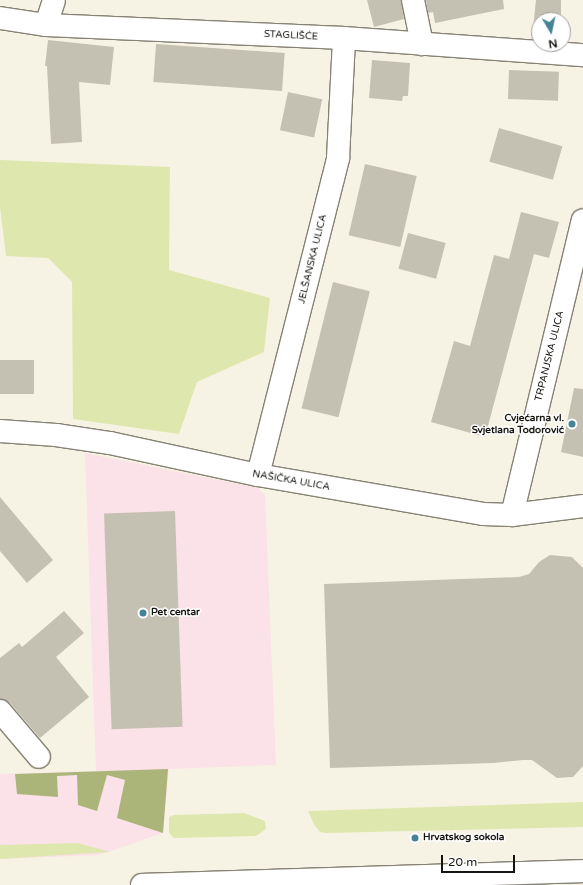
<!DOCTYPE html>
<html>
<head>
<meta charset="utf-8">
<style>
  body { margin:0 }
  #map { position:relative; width:583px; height:885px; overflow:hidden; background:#f7f3e4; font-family:"Varela Round",sans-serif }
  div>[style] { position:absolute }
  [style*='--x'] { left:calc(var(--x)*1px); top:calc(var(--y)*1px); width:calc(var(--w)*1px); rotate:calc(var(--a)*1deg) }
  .commercial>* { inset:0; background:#fbe1e8 }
  .green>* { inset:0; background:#dee8ae }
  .forest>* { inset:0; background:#abb57a }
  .building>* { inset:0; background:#c5c1b2; transform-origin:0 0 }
  .roads { filter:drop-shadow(1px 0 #868274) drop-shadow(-1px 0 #868274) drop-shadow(0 1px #868274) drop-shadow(0 -1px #868274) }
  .minor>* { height:22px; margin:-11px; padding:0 11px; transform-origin:11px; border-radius:11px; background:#fff }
  .major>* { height:22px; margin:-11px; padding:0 11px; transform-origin:11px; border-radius:11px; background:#fff }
  .dots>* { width:11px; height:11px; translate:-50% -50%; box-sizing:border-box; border:2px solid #fff; border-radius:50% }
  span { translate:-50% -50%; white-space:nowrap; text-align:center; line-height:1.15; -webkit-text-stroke:3px #fff; paint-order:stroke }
  .street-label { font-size:10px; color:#15140f }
  .poi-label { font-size:10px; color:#15140f; font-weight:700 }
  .right { translate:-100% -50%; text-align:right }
  .left { translate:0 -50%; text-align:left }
  .north { position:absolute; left:531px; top:12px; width:40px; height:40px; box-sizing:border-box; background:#fff; border:1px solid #a1a19f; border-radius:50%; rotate:171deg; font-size:11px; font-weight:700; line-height:16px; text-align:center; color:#15140f }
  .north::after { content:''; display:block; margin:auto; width:14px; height:18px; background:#428395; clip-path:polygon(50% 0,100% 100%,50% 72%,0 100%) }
  .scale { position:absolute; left:441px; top:855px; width:74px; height:18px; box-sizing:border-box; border:2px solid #15140f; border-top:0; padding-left:5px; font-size:12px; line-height:14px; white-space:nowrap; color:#15140f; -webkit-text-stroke:3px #fff; paint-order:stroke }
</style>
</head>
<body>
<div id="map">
  <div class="commercial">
    <i style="clip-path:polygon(85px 453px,258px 488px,265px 495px,276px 765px,169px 769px,163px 833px,99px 855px,0 859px,0 774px,96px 771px)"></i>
  </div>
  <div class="green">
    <i style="clip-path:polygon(0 160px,170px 167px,169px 270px,270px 298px,264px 352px,197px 382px,179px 434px,73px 419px,72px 282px,48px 258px,6px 256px,0 207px)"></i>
    <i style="clip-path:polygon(583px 802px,583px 827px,326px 833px,320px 832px,315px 826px,308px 811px)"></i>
    <i style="clip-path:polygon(244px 813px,265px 821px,266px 829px,256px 836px,174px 838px,169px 833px,169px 817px,174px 815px)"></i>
    <i style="clip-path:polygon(78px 843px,110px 852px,0 859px,0 845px)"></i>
  </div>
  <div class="forest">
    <i style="clip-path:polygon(168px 769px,163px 833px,117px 818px,125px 780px,107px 775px,97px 811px,78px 805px,77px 775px,57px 776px,58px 797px,17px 794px,15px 774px)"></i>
  </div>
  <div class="building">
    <i style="clip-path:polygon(367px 0,401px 0,404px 19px,374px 27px)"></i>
    <i style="clip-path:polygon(426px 0,503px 0,504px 9px,435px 23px,433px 12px,428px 13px)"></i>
    <i style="clip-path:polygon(536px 0,561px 0,561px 20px,539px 20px,539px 29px,533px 29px)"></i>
    <i style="clip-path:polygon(48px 40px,114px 47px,110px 85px,79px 82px,82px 142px,51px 144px,47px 66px,45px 66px)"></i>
    <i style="left:156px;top:44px;width:129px;height:38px;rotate:4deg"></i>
    <i style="clip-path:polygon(372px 60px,410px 63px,408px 96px,403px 96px,402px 101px,369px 98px)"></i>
    <i style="left:509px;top:70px;width:50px;height:29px;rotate:2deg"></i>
    <i style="left:288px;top:92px;width:35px;height:39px;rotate:12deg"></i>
    <i style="left:499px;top:128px;width:66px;height:35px;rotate:16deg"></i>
    <i style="left:365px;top:164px;width:53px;height:73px;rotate:13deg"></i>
    <i style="clip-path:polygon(521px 212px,559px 222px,549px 258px,534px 254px,485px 437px,431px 422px,454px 341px,470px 346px,494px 255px,509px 259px)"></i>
    <i style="left:408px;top:233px;width:39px;height:37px;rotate:15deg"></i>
    <i style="left:333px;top:282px;width:38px;height:130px;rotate:14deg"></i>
    <i style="left:0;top:360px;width:34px;height:34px"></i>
    <i style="clip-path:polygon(574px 388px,583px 389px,583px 457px,561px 452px)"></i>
    <i style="clip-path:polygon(0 497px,53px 560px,27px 583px,0 551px)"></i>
    <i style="left:175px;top:511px;width:216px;height:71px;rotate:88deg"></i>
    <i style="clip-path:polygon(550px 555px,572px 557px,583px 568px,583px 766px,573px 777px,557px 778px,532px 760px,523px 760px,494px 763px,330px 768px,324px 584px,519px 577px,529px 574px,539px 562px)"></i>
    <i style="clip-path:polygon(64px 611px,84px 633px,56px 657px,89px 697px,40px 738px,10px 703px,0 699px,0 658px,19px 643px,22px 647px)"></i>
  </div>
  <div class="roads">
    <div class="minor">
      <i style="--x:413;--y:0;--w:45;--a:78.4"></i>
      <i style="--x:0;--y:18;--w:47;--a:8.7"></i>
      <i style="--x:46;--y:25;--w:298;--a:2.5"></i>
      <i style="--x:344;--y:38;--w:240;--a:4.1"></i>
      <i style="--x:46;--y:25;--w:26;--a:-72"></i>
      <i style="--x:0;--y:431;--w:56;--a:4.1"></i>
      <i style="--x:56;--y:435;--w:55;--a:8.4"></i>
      <i style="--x:110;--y:443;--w:151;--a:12.2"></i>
      <i style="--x:258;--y:475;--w:228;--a:9.8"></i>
      <i style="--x:483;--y:514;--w:29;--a:2"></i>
      <i style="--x:512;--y:515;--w:72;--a:-7.2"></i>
      <i style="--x:258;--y:475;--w:327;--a:-75.8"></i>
      <i style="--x:338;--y:158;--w:120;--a:-87.1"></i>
      <i style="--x:512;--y:515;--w:303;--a:-76.5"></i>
      <i style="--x:0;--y:711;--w:60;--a:49.7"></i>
    </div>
    <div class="major">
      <i style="--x:142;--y:885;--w:441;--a:-1.8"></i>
    </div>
  </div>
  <div class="dots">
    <i style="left:572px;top:424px;background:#428395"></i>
    <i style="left:143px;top:613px;background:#428395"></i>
    <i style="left:415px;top:838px;background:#428395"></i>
  </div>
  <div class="street-label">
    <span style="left:291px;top:36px;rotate:3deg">STAGLIŠĆE</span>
    <span style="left:313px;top:259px;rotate:-76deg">JELŠANSKA ULICA</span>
    <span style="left:550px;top:356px;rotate:-76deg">TRPANJSKA ULICA</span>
    <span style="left:291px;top:481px;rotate:10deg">NAŠIČKA ULICA</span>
  </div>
  <div class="poi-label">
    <span class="right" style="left:564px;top:424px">Cvjećarna vl.<br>Svjetlana Todorović</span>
    <span class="left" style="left:151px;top:613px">Pet centar</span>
    <span class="left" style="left:423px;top:838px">Hrvatskog sokola</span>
  </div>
  <div class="north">N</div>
  <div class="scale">20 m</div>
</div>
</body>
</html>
